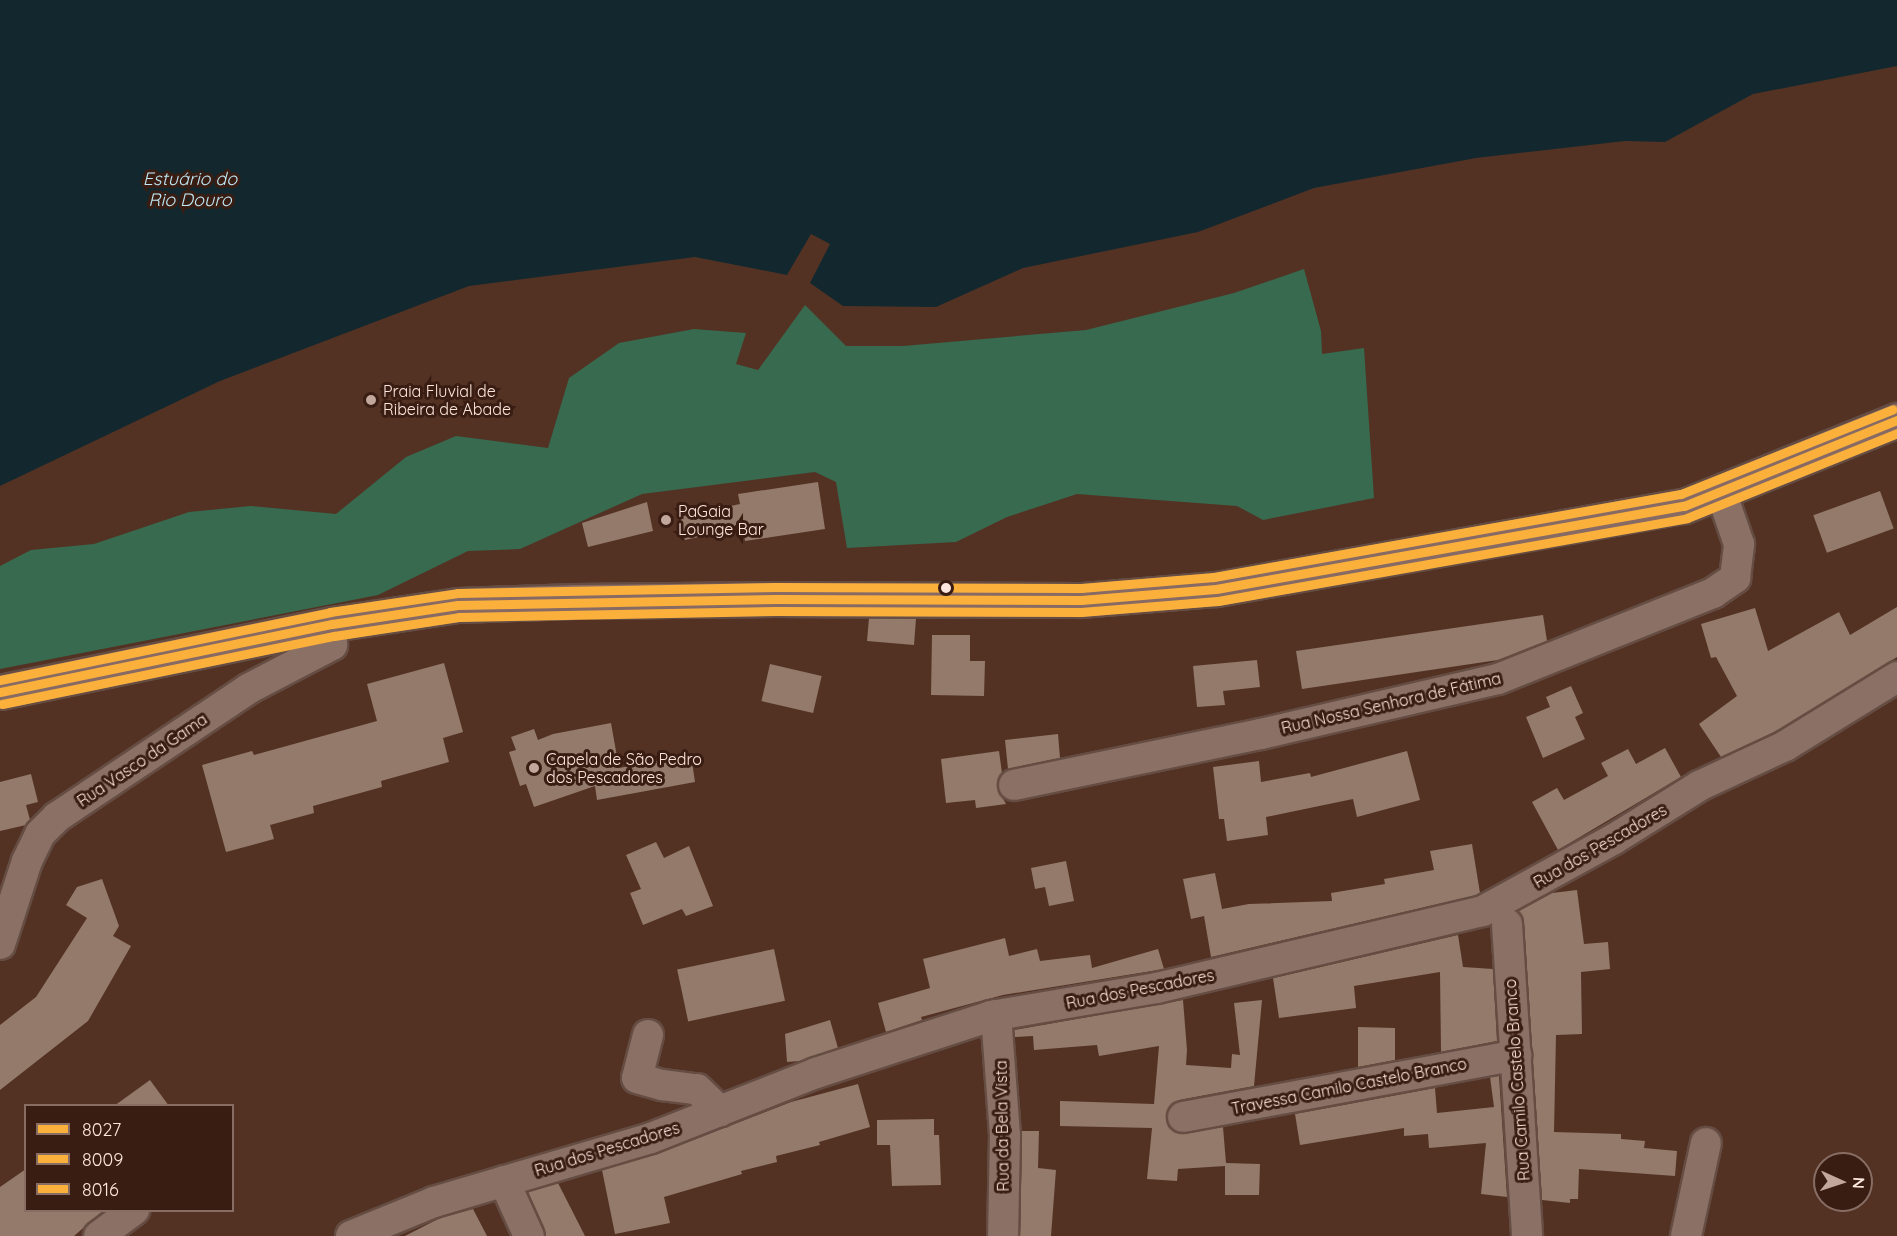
<!DOCTYPE html>
<html>
<head>
<meta charset="utf-8">
<style>
  body { margin:0 }
  #map { position:relative; width:1897px; height:1236px; overflow:hidden; background:#533224; font-family:Quicksand,sans-serif }
  div>[style] { position:absolute }
  [style*='--x'] { left:calc(var(--x)*1px); top:calc(var(--y)*1px); width:calc(var(--w)*1px); rotate:calc(var(--a)*1deg) }
  .green>* { inset:0; background:#376a4f }
  .water>* { inset:0; background:#13282e }
  .building>* { inset:0; background:#937a6a; transform-origin:0 0 }
  .roads { filter:drop-shadow(2px 0 #654d43) drop-shadow(-2px 0 #654d43) drop-shadow(0 2px #654d43) drop-shadow(0 -2px #654d43) }
  .street>* { height:30px; margin:-15px; padding:0 15px; transform-origin:15px; border-radius:15px; background:#8b7065 }
  .primary>* { height:33px; margin:-16.5px; padding:0 16.5px; transform-origin:16.5px; border-radius:16.5px; background:#876a64 }
  .bus-1>* { height:9px; margin:-4.5px; padding:0 4.5px; transform-origin:4.5px; border-radius:4.5px; background:#fbb03b }
  .bus-2>* { height:9px; margin:-4.5px; padding:0 4.5px; transform-origin:4.5px; border-radius:4.5px; background:#fbb03b }
  .bus-3>* { height:9px; margin:-4.5px; padding:0 4.5px; transform-origin:4.5px; border-radius:4.5px; background:#fbb03b }
  .dots>* { width:16px; height:16px; translate:-50% -50%; box-sizing:border-box; border:3px solid #391d13; border-radius:50% }
  span { translate:-50% -50%; white-space:nowrap; text-align:center; line-height:1.15; -webkit-text-stroke:6px #391d13; paint-order:stroke }
  .poi-label { font-size:16px; color:#fde6dd }
  .left { translate:0 -50%; text-align:left }
  .street-label { font-size:16px; color:#fde6dd }
  .water-label { font-size:18px; color:#bfe9f7; font-style:italic }
  .legend { position:absolute; left:24px; top:1104px; width:210px; height:108px; box-sizing:border-box; background:#391d13; border:2px solid #876d64; margin:0; padding:8px 10px; list-style:none; font-size:18px; color:#fde6dd }
  .legend li { display:flex; align-items:center; gap:12px; height:30px }
  .legend b { width:30px; border:2px solid #876d64 }
  .north { position:absolute; left:1813px; top:1152px; width:60px; height:60px; box-sizing:border-box; background:#391d13; border:2px solid #876d64; border-radius:50%; rotate:93deg; font-size:16px; font-weight:700; line-height:24px; text-align:center; color:#fde6dd }
  .north::after { content:''; display:block; margin:auto; width:21px; height:27px; background:#c2a79c; clip-path:polygon(50% 0,100% 100%,50% 72%,0 100%) }
</style>
</head>
<body>
<div id="map">
  <div class="green">
    <i style="clip-path:polygon(1304px 269px,1321px 331px,1322px 354px,1364px 348px,1374px 498px,1263px 520px,1237px 506px,1077px 494px,1007px 517px,956px 542px,847px 548px,836px 482px,815px 472px,642px 494px,520px 549px,468px 551px,378px 595px,0 669px,0 566px,31px 550px,94px 544px,189px 512px,251px 506px,336px 514px,406px 457px,456px 436px,548px 448px,569px 378px,619px 343px,694px 329px,746px 333px,736px 364px,758px 370px,805px 305px,846px 346px,903px 346px,1086px 330px,1234px 293px)"></i>
  </div>
  <div class="water">
    <i style="clip-path:polygon(0 0,1897px 0,1897px 66px,1753px 94px,1665px 142px,1625px 141px,1476px 158px,1314px 188px,1198px 232px,1023px 268px,936px 307px,843px 306px,810px 283px,830px 244px,811px 234px,787px 275px,695px 257px,469px 286px,220px 381px,0 486px)"></i>
  </div>
  <div class="building">
    <i style="clip-path:polygon(818px 482px,825px 529px,745px 541px,743px 527px,685px 540px,680px 517px,740px 504px,738px 494px)"></i>
    <i style="left:1880px;top:491px;width:40px;height:71px;rotate:70deg"></i>
    <i style="clip-path:polygon(647px 502px,653px 531px,588px 547px,582px 523px)"></i>
    <i style="clip-path:polygon(1897px 607px,1897px 657px,1777px 731px,1721px 757px,1699px 724px,1737px 696px,1716px 657px,1711px 658px,1701px 624px,1755px 608px,1768px 651px,1839px 612px,1850px 635px)"></i>
    <i style="clip-path:polygon(1543px 615px,1547px 641px,1498px 660px,1302px 689px,1296px 651px)"></i>
    <i style="clip-path:polygon(869px 618px,916px 618px,914px 645px,867px 641px)"></i>
    <i style="clip-path:polygon(932px 635px,970px 635px,970px 661px,985px 661px,984px 696px,931px 695px)"></i>
    <i style="clip-path:polygon(1257px 660px,1260px 687px,1223px 691px,1225px 705px,1197px 707px,1193px 666px)"></i>
    <i style="clip-path:polygon(444px 663px,463px 732px,443px 738px,449px 762px,381px 781px,382px 787px,313px 806px,314px 813px,270px 825px,274px 839px,226px 852px,202px 765px,252px 751px,254px 755px,377px 721px,367px 684px)"></i>
    <i style="left:770px;top:664px;width:53px;height:38px;rotate:13deg"></i>
    <i style="clip-path:polygon(1571px 686px,1583px 713px,1575px 717px,1585px 739px,1543px 758px,1526px 717px,1550px 707px,1546px 697px)"></i>
    <i style="clip-path:polygon(611px 723px,619px 768px,691px 755px,695px 782px,597px 800px,595px 786px,534px 807px,526px 784px,520px 786px,509px 752px,516px 750px,511px 737px,534px 729px,538px 740px,553px 734px)"></i>
    <i style="clip-path:polygon(1058px 734px,1060px 758px,1008px 769px,1005px 740px)"></i>
    <i style="clip-path:polygon(1665px 748px,1681px 777px,1558px 850px,1532px 802px,1557px 788px,1564px 800px,1608px 776px,1601px 763px,1628px 749px,1636px 764px)"></i>
    <i style="clip-path:polygon(999px 751px,1002px 773px,997px 788px,1006px 804px,976px 808px,975px 800px,946px 803px,941px 759px)"></i>
    <i style="clip-path:polygon(1407px 751px,1420px 800px,1357px 817px,1353px 799px,1266px 817px,1268px 835px,1227px 841px,1224px 819px,1219px 819px,1213px 767px,1259px 761px,1261px 782px,1310px 773px,1311px 777px)"></i>
    <i style="clip-path:polygon(31px 774px,38px 802px,26px 805px,30px 820px,26px 825px,0 831px,0 782px)"></i>
    <i style="clip-path:polygon(656px 842px,664px 858px,689px 846px,713px 906px,686px 916px,682px 909px,643px 925px,630px 893px,641px 889px,626px 855px)"></i>
    <i style="clip-path:polygon(1472px 844px,1480px 893px,1477px 895px,1211px 957px,1204px 916px,1191px 919px,1183px 879px,1215px 873px,1222px 909px,1249px 904px,1332px 901px,1331px 893px,1385px 884px,1384px 879px,1434px 870px,1430px 851px)"></i>
    <i style="clip-path:polygon(1066px 861px,1074px 901px,1049px 906px,1045px 887px,1035px 889px,1031px 868px)"></i>
    <i style="clip-path:polygon(102px 879px,119px 926px,113px 936px,131px 946px,88px 1021px,0 1090px,0 1025px,36px 997px,87px 918px,66px 905px,77px 887px)"></i>
    <i style="clip-path:polygon(1577px 890px,1584px 944px,1608px 942px,1610px 969px,1581px 972px,1582px 1034px,1556px 1035px,1554px 1132px,1621px 1134px,1621px 1139px,1645px 1141px,1644px 1148px,1677px 1151px,1675px 1176px,1579px 1169px,1578px 1199px,1570px 1199px,1570px 1203px,1542px 1200px,1524px 923px,1518px 911px,1552px 893px)"></i>
    <i style="clip-path:polygon(1458px 935px,1463px 967px,1493px 969px,1497px 1041px,1441px 1052px,1440px 972px,1354px 986px,1356px 1008px,1279px 1018px,1273px 978px)"></i>
    <i style="clip-path:polygon(1005px 938px,1009px 956px,1037px 949px,1040px 961px,1090px 955px,1092px 968px,1158px 949px,1164px 969px,1003px 995px,921px 1017px,922px 1020px,886px 1032px,878px 1003px,930px 988px,923px 959px)"></i>
    <i style="left:774px;top:949px;width:53px;height:99px;rotate:78deg"></i>
    <i style="clip-path:polygon(1183px 1000px,1187px 1050px,1186px 1065px,1231px 1068px,1232px 1054px,1240px 1055px,1234px 1003px,1262px 1000px,1254px 1086px,1179px 1100px,1167px 1111px,1166px 1120px,1170px 1128px,1178px 1133px,1223px 1127px,1226px 1163px,1260px 1164px,1259px 1195px,1225px 1195px,1225px 1166px,1178px 1169px,1177px 1181px,1147px 1179px,1152px 1128px,1060px 1126px,1060px 1101px,1154px 1104px,1159px 1046px,1099px 1056px,1097px 1045px,1034px 1050px,1033px 1036px,1015px 1037px,1014px 1030px)"></i>
    <i style="clip-path:polygon(830px 1020px,838px 1048px,800px 1061px,787px 1062px,785px 1034px)"></i>
    <i style="clip-path:polygon(1358px 1027px,1395px 1028px,1395px 1060px,1358px 1067px)"></i>
    <i style="clip-path:polygon(1499px 1076px,1507px 1197px,1481px 1194px,1486px 1143px,1429px 1148px,1428px 1134px,1404px 1136px,1404px 1128px,1300px 1145px,1295px 1114px,1435px 1088px,1437px 1113px,1494px 1107px,1490px 1077px)"></i>
    <i style="clip-path:polygon(150px 1080px,169px 1106px,114px 1106px)"></i>
    <i style="clip-path:polygon(858px 1084px,870px 1127px,819px 1142px,820px 1145px,776px 1156px,777px 1162px,741px 1171px,742px 1174px,664px 1197px,670px 1223px,615px 1234px,602px 1170px,657px 1154px,791px 1102px)"></i>
    <i style="clip-path:polygon(934px 1119px,934px 1135px,939px 1135px,941px 1185px,892px 1186px,890px 1145px,877px 1145px,877px 1120px)"></i>
    <i style="clip-path:polygon(1022px 1131px,1039px 1131px,1038px 1168px,1056px 1170px,1051px 1236px,1020px 1236px)"></i>
    <i style="clip-path:polygon(26px 1169px,26px 1210px,104px 1210px,74px 1236px,0 1236px,0 1187px)"></i>
    <i style="clip-path:polygon(558px 1183px,585px 1236px,546px 1236px,528px 1192px)"></i>
    <i style="clip-path:polygon(473px 1209px,487px 1236px,405px 1236px,440px 1218px)"></i>
  </div>
  <div class="roads">
    <div class="street">
      <i style="--x:1014;--y:785;--w:252;--a:-11.7"></i>
      <i style="--x:1261;--y:734;--w:243;--a:-13.1"></i>
      <i style="--x:1498;--y:679;--w:232;--a:-21.8"></i>
      <i style="--x:1713;--y:593;--w:27;--a:-34"></i>
      <i style="--x:1735;--y:578;--w:34;--a:-83"></i>
      <i style="--x:1739;--y:544;--w:55;--a:-109.1"></i>
      <i style="--x:1507;--y:924;--w:313;--a:86.3"></i>
      <i style="--x:0;--y:944;--w:87;--a:-72"></i>
      <i style="--x:27;--y:861;--w:30;--a:-64"></i>
      <i style="--x:40;--y:834;--w:24;--a:-45"></i>
      <i style="--x:57;--y:817;--w:230;--a:-33.8"></i>
      <i style="--x:248;--y:689;--w:95;--a:-27.6"></i>
      <i style="--x:332;--y:645;--w:21;--a:-90"></i>
      <i style="--x:996;--y:1015;--w:120;--a:85.7"></i>
      <i style="--x:1005;--y:1135;--w:101;--a:91.1"></i>
      <i style="--x:648;--y:1035;--w:44;--a:104.3"></i>
      <i style="--x:637;--y:1078;--w:26;--a:16"></i>
      <i style="--x:662;--y:1085;--w:35;--a:7"></i>
      <i style="--x:697;--y:1089;--w:32;--a:44"></i>
      <i style="--x:1183;--y:1117;--w:339;--a:-10.5"></i>
      <i style="--x:504;--y:1181;--w:60;--a:65.6"></i>
      <i style="--x:99;--y:1236;--w:44;--a:-36.6"></i>
      <i style="--x:351;--y:1236;--w:90;--a:-22.3"></i>
      <i style="--x:434;--y:1202;--w:226;--a:-16.4"></i>
      <i style="--x:651;--y:1138;--w:177;--a:-21.5"></i>
      <i style="--x:816;--y:1073;--w:184;--a:-18"></i>
      <i style="--x:991;--y:1016;--w:168;--a:-9.6"></i>
      <i style="--x:1157;--y:988;--w:335;--a:-13.3"></i>
      <i style="--x:1483;--y:911;--w:149;--a:-28.8"></i>
      <i style="--x:1614;--y:839;--w:100;--a:-31.9"></i>
      <i style="--x:1699;--y:786;--w:95;--a:-24.9"></i>
      <i style="--x:1785;--y:746;--w:132;--a:-31.6"></i>
      <i style="--x:1686;--y:1236;--w:95;--a:-77.9"></i>
    </div>
    <div class="primary">
      <i style="--x:0;--y:692;--w:339;--a:-11.6"></i>
      <i style="--x:332;--y:624;--w:127;--a:-8.6"></i>
      <i style="--x:458;--y:605;--w:116;--a:-2"></i>
      <i style="--x:574;--y:601;--w:201;--a:-0.6"></i>
      <i style="--x:775;--y:599;--w:306;--a:0.2"></i>
      <i style="--x:1081;--y:600;--w:135;--a:-4.7"></i>
      <i style="--x:1216;--y:589;--w:475;--a:-10.1"></i>
      <i style="--x:1684;--y:506;--w:230;--a:-22"></i>
    </div>
  </div>
  <div class="bus-1">
    <i style="--x:0;--y:692;--w:339;--a:-11.6"></i>
    <i style="--x:332;--y:624;--w:127;--a:-8.6"></i>
    <i style="--x:458;--y:605;--w:317;--a:-1.1"></i>
    <i style="--x:775;--y:599;--w:306;--a:0.2"></i>
    <i style="--x:1081;--y:600;--w:135;--a:-4.7"></i>
    <i style="--x:1216;--y:589;--w:475;--a:-10.1"></i>
    <i style="--x:1684;--y:506;--w:230;--a:-22"></i>
  </div>
  <div class="bus-2">
    <i style="--x:2;--y:704;--w:339;--a:-11.6"></i>
    <i style="--x:334;--y:636;--w:126;--a:-8.6"></i>
    <i style="--x:459;--y:617;--w:316;--a:-1.1"></i>
    <i style="--x:775;--y:611;--w:306;--a:0.2"></i>
    <i style="--x:1081;--y:612;--w:137;--a:-4.6"></i>
    <i style="--x:1218;--y:601;--w:476;--a:-10"></i>
    <i style="--x:1687;--y:518;--w:227;--a:-22"></i>
  </div>
  <div class="bus-3">
    <i style="--x:0;--y:680;--w:337;--a:-11.6"></i>
    <i style="--x:330;--y:612;--w:129;--a:-8.4"></i>
    <i style="--x:458;--y:593;--w:317;--a:-1.1"></i>
    <i style="--x:775;--y:587;--w:306;--a:0.2"></i>
    <i style="--x:1081;--y:588;--w:133;--a:-4.7"></i>
    <i style="--x:1214;--y:577;--w:474;--a:-10.1"></i>
    <i style="--x:1681;--y:494;--w:228;--a:-21.8"></i>
  </div>
  <div class="dots">
    <i style="left:371px;top:400px;background:#c2a79c"></i>
    <i style="left:666px;top:520px;background:#c2a79c"></i>
    <i style="left:946px;top:588px;background:#fde6dd"></i>
    <i style="left:534px;top:768px;background:#c2a79c"></i>
  </div>
  <div class="poi-label">
    <span class="left" style="left:383px;top:400px">Praia Fluvial de<br>Ribeira de Abade</span>
    <span class="left" style="left:678px;top:520px">PaGaia<br>Lounge Bar</span>
    <span class="left" style="left:546px;top:768px">Capela de São Pedro<br>dos Pescadores</span>
  </div>
  <div class="street-label">
    <span style="left:1391px;top:703px;rotate:-13deg">Rua Nossa Senhora de Fátima</span>
    <span style="left:142px;top:760px;rotate:-34deg">Rua Vasco da Gama</span>
    <span style="left:1600px;top:846px;rotate:-30deg">Rua dos Pescadores</span>
    <span style="left:1140px;top:989px;rotate:-11deg">Rua dos Pescadores</span>
    <span style="left:1517px;top:1080px;rotate:-94deg">Rua Camilo Castelo Branco</span>
    <span style="left:1349px;top:1086px;rotate:-11deg">Travessa Camilo Castelo Branco</span>
    <span style="left:1002px;top:1126px;rotate:-91deg">Rua da Bela Vista</span>
    <span style="left:607px;top:1149px;rotate:-17deg">Rua dos Pescadores</span>
  </div>
  <div class="water-label">
    <span style="left:190px;top:190px">Estuário do<br>Rio Douro</span>
  </div>
  <ul class="legend">
  <li><b style="height:8px;background:#fbb03b"></b>8027</li>
  <li><b style="height:8px;background:#fbb03b"></b>8009</li>
  <li><b style="height:8px;background:#fbb03b"></b>8016</li>
  </ul>
  <div class="north">N</div>
</div>
</body>
</html>
